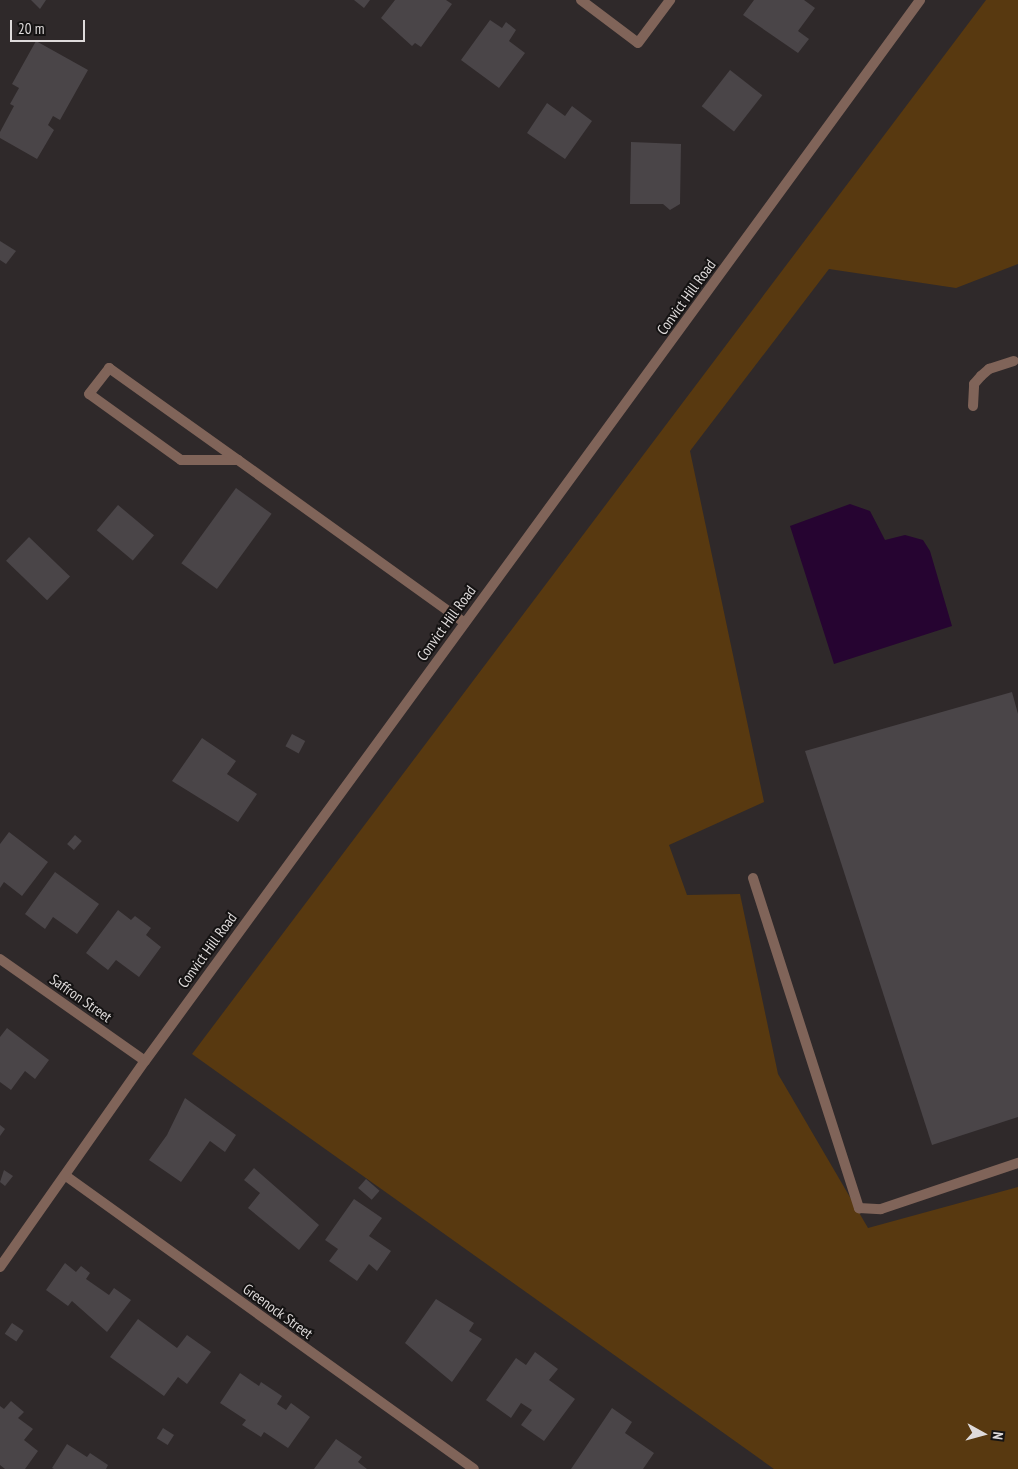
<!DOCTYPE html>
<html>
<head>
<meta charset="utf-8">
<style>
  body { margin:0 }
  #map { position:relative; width:1018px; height:1469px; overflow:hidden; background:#2f292a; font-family:"PT Sans Narrow",sans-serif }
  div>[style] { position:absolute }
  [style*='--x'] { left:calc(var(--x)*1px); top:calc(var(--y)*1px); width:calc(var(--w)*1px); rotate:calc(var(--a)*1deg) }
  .green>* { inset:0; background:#583910 }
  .water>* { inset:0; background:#260431 }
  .building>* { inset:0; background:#4a4548; transform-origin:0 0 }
  .service>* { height:10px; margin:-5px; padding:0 5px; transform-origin:5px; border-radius:5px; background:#806459 }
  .minor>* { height:10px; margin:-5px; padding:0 5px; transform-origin:5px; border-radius:5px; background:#806459 }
  .tertiary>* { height:10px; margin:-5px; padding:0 5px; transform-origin:5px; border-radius:5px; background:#806459 }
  span { translate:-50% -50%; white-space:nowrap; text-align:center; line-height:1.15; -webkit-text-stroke:4px #151313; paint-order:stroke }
  .street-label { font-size:15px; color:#dfdbdb }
  .north { position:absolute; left:958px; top:1409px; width:50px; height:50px; -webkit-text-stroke:4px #151313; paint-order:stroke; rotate:97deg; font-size:14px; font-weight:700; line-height:20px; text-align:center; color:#dfdbdb }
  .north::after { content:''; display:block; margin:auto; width:18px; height:22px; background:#dfdbdb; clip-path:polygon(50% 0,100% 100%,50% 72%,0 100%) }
  .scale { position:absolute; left:10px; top:20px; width:75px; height:22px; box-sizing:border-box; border:2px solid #dfdbdb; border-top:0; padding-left:6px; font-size:15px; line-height:18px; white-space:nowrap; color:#dfdbdb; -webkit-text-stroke:4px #151313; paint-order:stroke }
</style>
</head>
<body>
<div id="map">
  <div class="green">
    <i style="clip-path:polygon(986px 0,1018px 0,1018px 264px,956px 288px,829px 269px,690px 451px,764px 802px,669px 845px,687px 895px,740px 894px,778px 1074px,868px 1228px,1018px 1187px,1018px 1469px,774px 1469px,192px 1054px)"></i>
  </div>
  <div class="water">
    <i style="clip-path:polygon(850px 504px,870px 511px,885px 540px,905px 535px,923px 540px,930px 551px,952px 626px,834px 664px,790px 526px)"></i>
  </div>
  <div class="building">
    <i style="clip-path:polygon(31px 0,46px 0,40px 9px)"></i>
    <i style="clip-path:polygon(354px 0,370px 0,364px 8px)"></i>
    <i style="clip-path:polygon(395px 0,446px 0,452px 4px,421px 47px,415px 43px,412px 46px,381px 18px)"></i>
    <i style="clip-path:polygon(754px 0,804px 0,815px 8px,798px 31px,809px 39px,798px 53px,743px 15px)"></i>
    <i style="clip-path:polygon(490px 20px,502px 28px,506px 22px,516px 30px,509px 41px,525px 53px,499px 88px,461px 60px)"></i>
    <i style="clip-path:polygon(36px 41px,88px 70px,60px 120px,53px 116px,48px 125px,54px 130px,37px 159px,0 138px,0 132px,14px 106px,10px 104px,19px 88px,12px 84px)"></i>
    <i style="left:730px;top:70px;width:41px;height:46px;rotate:38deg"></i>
    <i style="clip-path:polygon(547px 103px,565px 116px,572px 106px,592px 121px,565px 159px,527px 133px)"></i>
    <i style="clip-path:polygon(631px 142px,681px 144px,680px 204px,670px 210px,663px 204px,630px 204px)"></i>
    <i style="clip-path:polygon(0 241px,16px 251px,6px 264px,0 260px)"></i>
    <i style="left:236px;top:488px;width:44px;height:93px;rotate:36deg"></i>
    <i style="left:118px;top:505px;width:47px;height:33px;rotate:40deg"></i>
    <i style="left:29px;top:537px;width:57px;height:33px;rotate:44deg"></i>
    <i style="clip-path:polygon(1012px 692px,1018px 714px,1018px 1117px,932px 1145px,805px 751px)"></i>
    <i style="left:292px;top:734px;width:15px;height:14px;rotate:28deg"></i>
    <i style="clip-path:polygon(202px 738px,236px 761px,227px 774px,257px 794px,238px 822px,172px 781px)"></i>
    <i style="clip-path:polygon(9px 832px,48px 862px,22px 896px,4px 882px,0 888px,0 844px)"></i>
    <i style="left:75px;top:835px;width:9px;height:12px;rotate:41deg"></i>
    <i style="clip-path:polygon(55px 872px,99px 904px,77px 934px,53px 917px,45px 929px,25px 914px)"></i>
    <i style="clip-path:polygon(118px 910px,131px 920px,135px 916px,151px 928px,146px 935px,161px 947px,139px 977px,116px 960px,108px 970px,86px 953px)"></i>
    <i style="clip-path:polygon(7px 1028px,49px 1060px,35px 1079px,25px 1071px,11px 1090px,0 1082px,0 1037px)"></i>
    <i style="clip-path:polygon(185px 1098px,236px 1135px,225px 1152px,210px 1141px,181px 1182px,149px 1160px,167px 1135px)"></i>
    <i style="clip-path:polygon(0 1125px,5px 1129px,0 1136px)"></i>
    <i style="clip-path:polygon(254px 1168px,319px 1225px,299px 1250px,248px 1208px,260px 1193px,244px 1180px)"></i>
    <i style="clip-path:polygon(4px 1170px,13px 1176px,5px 1186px,0 1182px)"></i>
    <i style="left:366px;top:1179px;width:18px;height:12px;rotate:41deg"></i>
    <i style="clip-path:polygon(354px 1199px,382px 1218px,369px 1236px,391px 1251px,377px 1271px,369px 1264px,357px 1281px,329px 1261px,338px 1249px,325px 1240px)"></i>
    <i style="clip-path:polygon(65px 1263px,76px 1272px,81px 1266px,90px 1273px,86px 1279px,109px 1295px,114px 1288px,131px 1300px,107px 1332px,72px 1301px,68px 1306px,46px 1290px)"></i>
    <i style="clip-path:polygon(436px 1299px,474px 1323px,469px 1331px,482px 1339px,452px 1382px,405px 1343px)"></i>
    <i style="clip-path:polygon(138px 1319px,177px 1348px,187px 1335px,211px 1352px,187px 1384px,178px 1377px,164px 1396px,110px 1357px)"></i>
    <i style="left:12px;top:1323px;width:14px;height:13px;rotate:34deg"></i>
    <i style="clip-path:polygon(535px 1352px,558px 1369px,549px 1380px,575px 1399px,544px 1441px,521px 1425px,532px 1410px,521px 1403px,511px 1418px,486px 1400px,516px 1358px,526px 1365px)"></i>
    <i style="clip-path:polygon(240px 1373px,259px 1386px,261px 1382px,282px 1396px,277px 1404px,286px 1410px,291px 1403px,310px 1417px,288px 1448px,264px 1432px,261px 1437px,242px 1425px,246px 1420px,220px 1403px)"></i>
    <i style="clip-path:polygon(11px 1401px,24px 1412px,18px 1418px,33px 1429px,24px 1440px,38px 1451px,25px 1469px,5px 1469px,0 1465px,0 1406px,4px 1409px)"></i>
    <i style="clip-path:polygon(612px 1408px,632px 1422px,625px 1433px,654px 1453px,643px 1469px,571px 1469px)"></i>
    <i style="left:163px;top:1428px;width:13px;height:12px;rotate:32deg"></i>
    <i style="clip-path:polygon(336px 1439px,362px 1457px,358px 1462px,367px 1469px,314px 1469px)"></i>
    <i style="clip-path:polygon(67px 1444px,87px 1457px,90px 1453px,108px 1465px,106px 1469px,54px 1469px,52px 1468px)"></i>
  </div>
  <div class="service">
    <i style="--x:973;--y:406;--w:22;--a:-87"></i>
    <i style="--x:974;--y:384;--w:11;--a:-49"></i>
    <i style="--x:981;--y:376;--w:11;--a:-41"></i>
    <i style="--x:989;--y:369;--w:26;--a:-18"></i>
    <i style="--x:238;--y:460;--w:57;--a:180"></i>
    <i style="--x:181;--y:460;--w:113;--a:-144.3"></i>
    <i style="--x:89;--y:394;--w:33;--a:-52"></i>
    <i style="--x:109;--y:368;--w:158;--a:35.5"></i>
    <i style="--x:238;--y:460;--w:279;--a:35.7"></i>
    <i style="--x:753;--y:878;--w:347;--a:72.2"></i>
    <i style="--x:859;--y:1208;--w:22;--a:3"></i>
    <i style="--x:881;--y:1209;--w:145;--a:-18.6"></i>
  </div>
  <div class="minor">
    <i style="--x:581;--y:0;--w:71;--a:37"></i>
    <i style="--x:638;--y:43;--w:54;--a:-53.3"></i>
    <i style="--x:0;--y:959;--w:177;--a:35.1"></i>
    <i style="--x:66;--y:1176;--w:502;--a:35.68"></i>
  </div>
  <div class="tertiary">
    <i style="--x:0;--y:1267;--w:252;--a:-54.9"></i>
    <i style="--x:145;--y:1061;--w:1314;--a:-53.85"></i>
  </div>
  <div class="street-label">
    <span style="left:686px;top:297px;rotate:-54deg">Convict Hill Road</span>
    <span style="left:446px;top:623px;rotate:-54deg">Convict Hill Road</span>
    <span style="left:207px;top:950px;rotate:-54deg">Convict Hill Road</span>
    <span style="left:81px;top:998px;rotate:35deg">Saffron Street</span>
    <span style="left:278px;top:1311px;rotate:36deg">Greenock Street</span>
  </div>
  <div class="north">N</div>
  <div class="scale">20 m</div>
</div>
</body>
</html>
